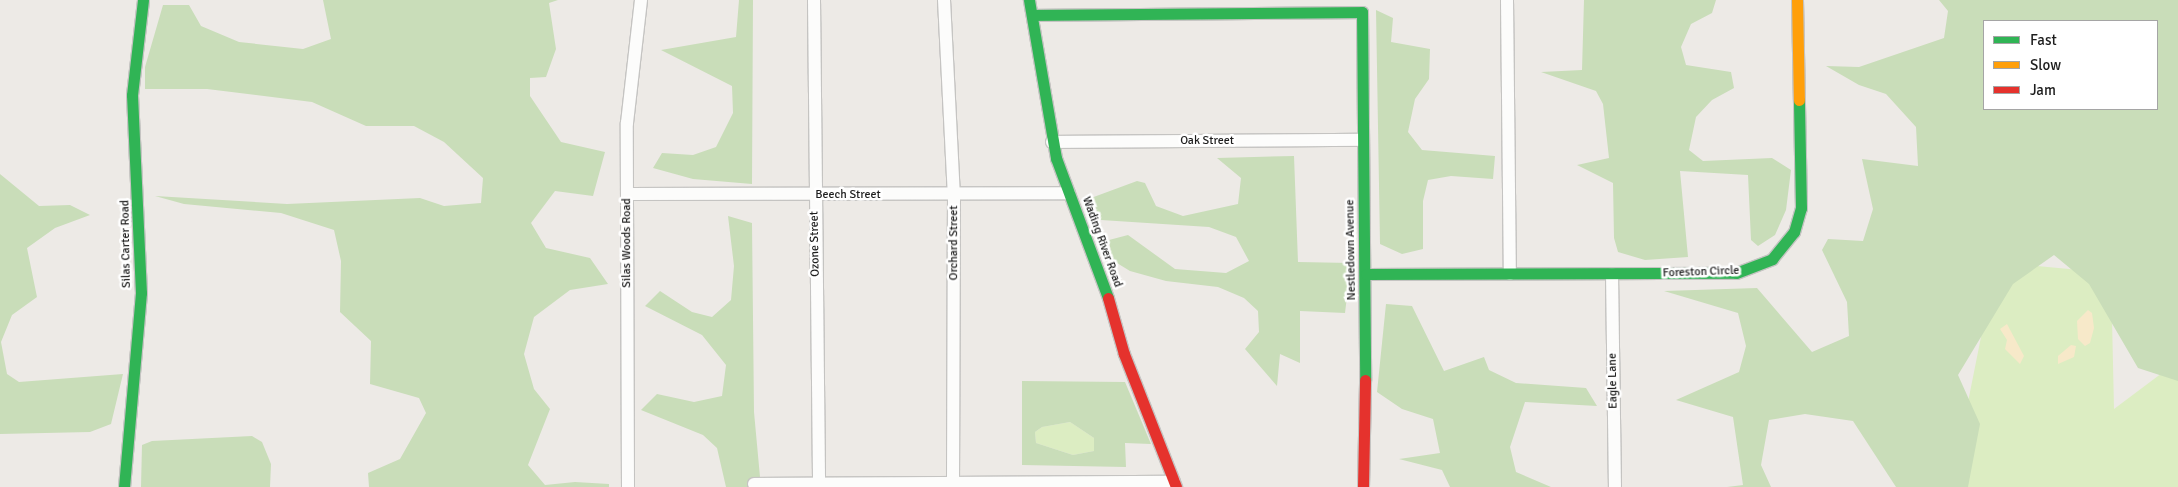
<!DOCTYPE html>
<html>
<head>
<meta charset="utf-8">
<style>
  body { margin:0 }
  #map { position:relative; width:2178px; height:487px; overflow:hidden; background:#edeae6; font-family:Signika,sans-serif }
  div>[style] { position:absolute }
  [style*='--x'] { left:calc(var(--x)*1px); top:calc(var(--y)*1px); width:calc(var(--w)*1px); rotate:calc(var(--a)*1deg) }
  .grass>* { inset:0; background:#dcedc2 }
  .forest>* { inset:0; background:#c9ddb9 }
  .sand>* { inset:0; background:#f7e9c9 }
  .roads { filter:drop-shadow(1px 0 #c5c4c2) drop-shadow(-1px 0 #c5c4c2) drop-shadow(0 1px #c5c4c2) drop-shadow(0 -1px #c5c4c2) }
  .street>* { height:12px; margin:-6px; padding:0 6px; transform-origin:6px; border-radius:6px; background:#fcfcfb }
  .fast>* { height:11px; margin:-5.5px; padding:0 5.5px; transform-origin:5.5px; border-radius:5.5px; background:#30b455 }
  .slow>* { height:11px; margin:-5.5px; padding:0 5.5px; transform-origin:5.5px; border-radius:5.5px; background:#ff9f0a }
  .jam>* { height:11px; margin:-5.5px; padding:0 5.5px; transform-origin:5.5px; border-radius:5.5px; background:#e5322d }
  span { translate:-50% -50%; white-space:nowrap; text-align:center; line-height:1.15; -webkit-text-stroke:5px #fff; paint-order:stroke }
  .street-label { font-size:12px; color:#1e1e1e }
  .legend { position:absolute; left:1983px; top:20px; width:175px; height:90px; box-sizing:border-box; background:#fff; border:1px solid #a5a5a5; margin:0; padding:6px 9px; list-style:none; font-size:15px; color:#1e1e1e }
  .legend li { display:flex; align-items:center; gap:10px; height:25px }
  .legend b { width:25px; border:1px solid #a5a5a5 }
</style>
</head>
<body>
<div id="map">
  <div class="grass">
    <i style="clip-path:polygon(1996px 262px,2111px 273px,2114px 409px,2178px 361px,2178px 487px,1951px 487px)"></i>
    <i style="clip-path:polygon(1070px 422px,1094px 438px,1094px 451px,1073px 455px,1036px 443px,1035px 432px,1042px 427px)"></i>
  </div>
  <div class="forest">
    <i style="clip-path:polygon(323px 0,558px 0,549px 3px,556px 49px,546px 77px,530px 78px,530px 96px,561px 142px,605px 152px,593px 196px,555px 191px,531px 223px,546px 248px,590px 258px,608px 284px,570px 290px,534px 317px,524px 354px,534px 389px,550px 409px,528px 465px,545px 485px,575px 482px,609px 484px,609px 487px,369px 487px,368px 473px,400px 459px,426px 413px,419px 398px,370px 384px,371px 341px,340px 312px,341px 261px,334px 230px,281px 213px,184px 204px,155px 196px,287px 204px,420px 198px,444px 206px,481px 203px,483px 178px,444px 142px,414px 126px,366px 126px,312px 102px,207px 89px,145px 89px,145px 67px,163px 5px,189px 5px,201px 26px,239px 42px,303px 49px,331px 39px)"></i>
    <i style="clip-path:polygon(739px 0,753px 0,752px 184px,693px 179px,653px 168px,662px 153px,693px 155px,716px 147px,733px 113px,732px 86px,661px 50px,736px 37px)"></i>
    <i style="clip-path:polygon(1584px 0,1716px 0,1712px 13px,1691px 24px,1681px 47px,1686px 65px,1731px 72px,1734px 88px,1712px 100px,1696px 117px,1689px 150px,1703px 161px,1772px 158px,1791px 170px,1786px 210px,1775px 235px,1758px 246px,1751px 240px,1748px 175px,1680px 171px,1688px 257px,1645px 260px,1618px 252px,1614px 238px,1613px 183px,1577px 165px,1609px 158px,1603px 104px,1596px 91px,1541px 72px,1582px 70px)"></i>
    <i style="clip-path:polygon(evenodd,1939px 0,2178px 0,2178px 381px,2138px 368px,2089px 284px,2054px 255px,2013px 284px,1958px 375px,1980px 424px,1968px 487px,1896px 487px,1853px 421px,1805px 414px,1769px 420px,1761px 465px,1771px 487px,1727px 487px,1743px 485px,1733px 417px,1676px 400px,1739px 372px,1746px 346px,1738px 313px,1664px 291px,1757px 288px,1812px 352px,1849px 336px,1847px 302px,1822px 250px,1828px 239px,1863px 241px,1873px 209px,1862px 159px,1918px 166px,1916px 127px,1886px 94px,1859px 85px,1826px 66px,1859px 67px,1944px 38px,1948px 11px,1939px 0,1984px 21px,2157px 21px,2157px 109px,1984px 109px,1984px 21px)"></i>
    <i style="clip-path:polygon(1376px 10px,1393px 18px,1391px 42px,1430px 49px,1429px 79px,1415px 99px,1408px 132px,1422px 150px,1495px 156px,1493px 179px,1451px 176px,1428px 180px,1423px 201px,1423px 249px,1402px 254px,1380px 244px)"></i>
    <i style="clip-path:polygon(1294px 156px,1298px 262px,1351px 263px,1345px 313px,1300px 311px,1300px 363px,1280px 354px,1277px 386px,1245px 349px,1259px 332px,1258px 311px,1244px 298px,1218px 287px,1166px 281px,1130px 271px,1112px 260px,1109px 240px,1128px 235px,1175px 269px,1226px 273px,1249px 261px,1236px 237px,1209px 227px,1101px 220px,1091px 198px,1137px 181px,1145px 183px,1156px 206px,1183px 216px,1238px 204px,1241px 178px,1217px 158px)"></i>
    <i style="clip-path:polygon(0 174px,39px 206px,70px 205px,90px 215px,55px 228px,27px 248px,37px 297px,12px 315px,1px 342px,7px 374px,19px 382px,123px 374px,111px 424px,90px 432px,0 434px)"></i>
    <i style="clip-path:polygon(728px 216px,752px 223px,754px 412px,760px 477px,778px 487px,726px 487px,717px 448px,703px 435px,641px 410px,657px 394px,694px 402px,722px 396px,726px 365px,702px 335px,645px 306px,660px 291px,692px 312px,712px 317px,731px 300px,734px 266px)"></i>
    <i style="clip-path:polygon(1386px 304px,1412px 306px,1444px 371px,1484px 357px,1489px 370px,1516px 383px,1586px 388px,1597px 406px,1525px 402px,1510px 447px,1516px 472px,1551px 487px,1450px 487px,1442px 470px,1399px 459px,1440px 453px,1433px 419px,1402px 409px,1377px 392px)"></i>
    <i style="clip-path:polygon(evenodd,1022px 381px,1125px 382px,1151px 444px,1125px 443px,1126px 467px,1022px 465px,1022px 381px,1070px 422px,1094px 438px,1094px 451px,1073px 455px,1036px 443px,1035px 432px,1042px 427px,1070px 422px)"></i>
    <i style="clip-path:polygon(252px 436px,262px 442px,271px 464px,270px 487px,141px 487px,142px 445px,152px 441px)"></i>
  </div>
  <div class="sand">
    <i style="clip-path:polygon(2088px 310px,2092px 313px,2094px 328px,2090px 343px,2085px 346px,2078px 339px,2077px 321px)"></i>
    <i style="clip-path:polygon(2007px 324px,2024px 356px,2020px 364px,2005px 349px,2007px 340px,2000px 329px)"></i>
    <i style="clip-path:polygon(2071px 345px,2076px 346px,2074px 357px,2058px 364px,2058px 356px)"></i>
  </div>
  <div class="roads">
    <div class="street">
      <i style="--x:814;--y:0;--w:487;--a:89.4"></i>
      <i style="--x:944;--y:0;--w:195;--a:87.1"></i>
      <i style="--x:954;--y:195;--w:292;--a:90.2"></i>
      <i style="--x:1507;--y:0;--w:274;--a:89.4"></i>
      <i style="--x:1052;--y:142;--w:310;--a:-0.4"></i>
      <i style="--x:627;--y:194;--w:442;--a:-0.1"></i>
      <i style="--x:1612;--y:274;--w:213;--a:89.2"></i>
      <i style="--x:754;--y:484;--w:420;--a:-0.3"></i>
      <i style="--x:628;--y:487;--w:364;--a:-90.2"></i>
      <i style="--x:627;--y:123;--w:124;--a:-83.5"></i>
    </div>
    <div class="fast">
      <i style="--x:1029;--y:0;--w:160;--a:80.3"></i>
      <i style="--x:1056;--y:158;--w:149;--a:69.6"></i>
      <i style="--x:1032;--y:15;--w:330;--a:-0.5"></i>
      <i style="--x:1362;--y:12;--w:368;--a:89.5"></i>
      <i style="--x:1366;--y:274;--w:370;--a:-0.2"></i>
      <i style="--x:1736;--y:273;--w:39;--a:-21"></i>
      <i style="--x:1772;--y:259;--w:35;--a:-51"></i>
      <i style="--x:1794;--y:232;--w:25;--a:-74"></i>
      <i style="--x:1801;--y:208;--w:108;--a:-91.1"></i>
      <i style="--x:124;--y:487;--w:195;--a:-85"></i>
      <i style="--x:141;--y:293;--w:198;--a:-92.6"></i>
      <i style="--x:132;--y:95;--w:96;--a:-83.4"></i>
    </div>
    <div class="slow">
      <i style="--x:1797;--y:0;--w:100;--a:88.9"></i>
    </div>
    <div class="jam">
      <i style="--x:1108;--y:298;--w:58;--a:74.1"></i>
      <i style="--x:1124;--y:354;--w:143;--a:68.6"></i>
      <i style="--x:1363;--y:487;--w:107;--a:-88.9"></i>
    </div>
  </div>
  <div class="street-label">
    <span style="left:1207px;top:141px">Oak Street</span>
    <span style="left:848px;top:195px">Beech Street</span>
    <span style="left:1102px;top:242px;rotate:70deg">Wading River Road</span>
    <span style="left:627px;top:243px;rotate:-90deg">Silas Woods Road</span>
    <span style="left:954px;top:243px;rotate:-90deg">Orchard Street</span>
    <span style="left:126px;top:244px;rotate:-91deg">Silas Carter Road</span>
    <span style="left:815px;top:244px;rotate:-91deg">Ozone Street</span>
    <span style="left:1351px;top:250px;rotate:-91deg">Nestledown Avenue</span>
    <span style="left:1701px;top:272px;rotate:-2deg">Foreston Circle</span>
    <span style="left:1613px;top:381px;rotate:-91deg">Eagle Lane</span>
  </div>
  <ul class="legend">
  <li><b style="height:6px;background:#30b455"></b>Fast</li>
  <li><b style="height:6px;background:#ff9f0a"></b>Slow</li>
  <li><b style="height:6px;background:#e5322d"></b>Jam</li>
  </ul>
</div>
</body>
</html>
